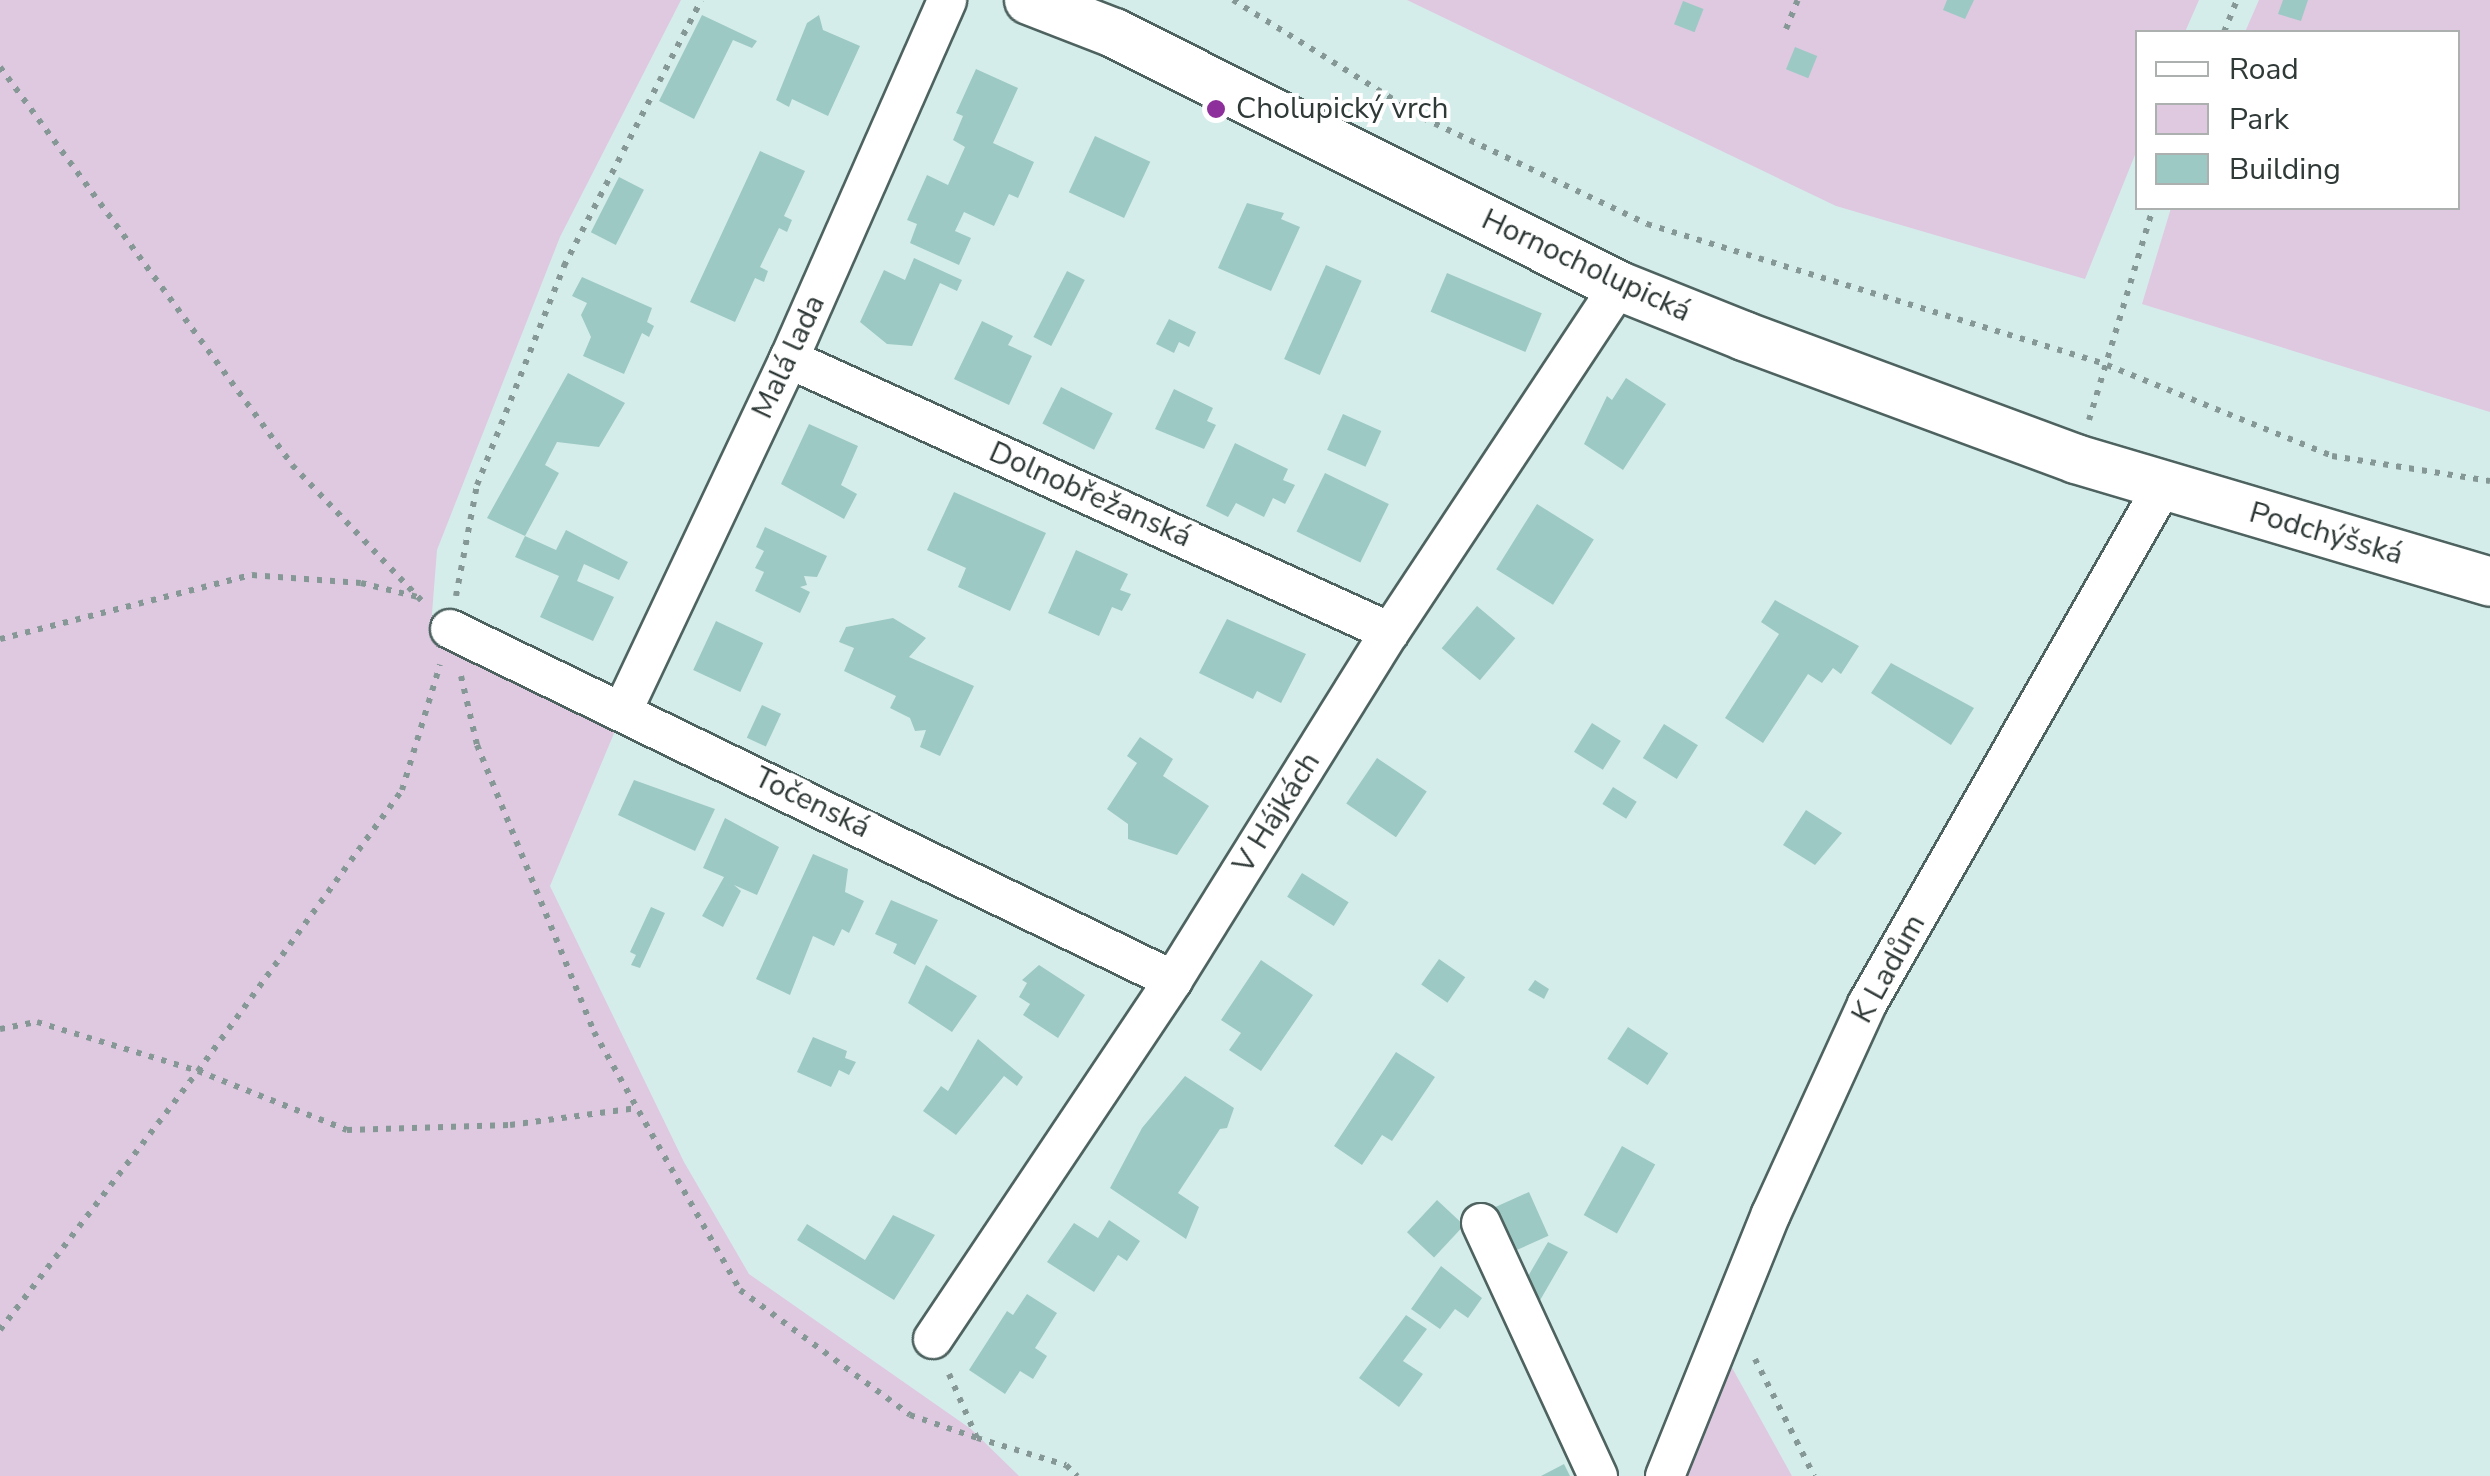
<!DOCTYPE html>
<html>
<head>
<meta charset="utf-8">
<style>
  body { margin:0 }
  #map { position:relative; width:2490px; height:1476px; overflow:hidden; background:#d5edea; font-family:"Nunito Sans",sans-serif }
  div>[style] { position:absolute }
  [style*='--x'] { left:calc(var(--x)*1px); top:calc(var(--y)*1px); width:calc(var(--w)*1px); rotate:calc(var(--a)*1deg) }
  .green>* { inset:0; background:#dec9e1 }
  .building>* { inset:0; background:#9dc9c4; transform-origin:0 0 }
  .path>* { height:6px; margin-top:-3px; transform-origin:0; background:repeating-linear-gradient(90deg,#869895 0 5px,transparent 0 13px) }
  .roads { filter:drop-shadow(2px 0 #4e6360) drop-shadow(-2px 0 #4e6360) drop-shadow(0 2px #4e6360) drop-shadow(0 -2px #4e6360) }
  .minor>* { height:38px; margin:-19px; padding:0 19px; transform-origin:19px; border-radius:19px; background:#fff }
  .tertiary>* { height:48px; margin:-24px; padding:0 24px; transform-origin:24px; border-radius:24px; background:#fff }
  .dots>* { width:28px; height:28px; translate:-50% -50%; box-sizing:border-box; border:5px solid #fff; border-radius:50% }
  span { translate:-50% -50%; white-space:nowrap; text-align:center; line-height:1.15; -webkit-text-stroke:8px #fff; paint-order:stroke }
  .poi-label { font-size:30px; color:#2f3937 }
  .left { translate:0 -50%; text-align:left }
  .street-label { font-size:30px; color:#2f3937 }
  .legend { position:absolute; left:2135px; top:30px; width:325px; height:180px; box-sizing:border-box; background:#fff; border:2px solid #acb0af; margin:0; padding:12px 18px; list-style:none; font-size:30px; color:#2f3937 }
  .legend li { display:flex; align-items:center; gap:20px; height:50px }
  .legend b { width:50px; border:2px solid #acb0af }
</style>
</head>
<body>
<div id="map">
  <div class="green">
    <i style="clip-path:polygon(0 0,681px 0,560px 237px,437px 550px,430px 639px,615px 731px,550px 886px,684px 1162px,749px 1274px,971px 1429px,1019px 1476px,0 1476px)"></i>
    <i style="clip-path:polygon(1407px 0,2199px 0,2185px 32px,2138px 32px,2137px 150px,2085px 279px,1836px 206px)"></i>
    <i style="clip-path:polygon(2259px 0,2490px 0,2490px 412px,2142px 304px,2171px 208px,2458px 208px,2458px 32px,2245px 32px)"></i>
    <i style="clip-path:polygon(1730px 1364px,1792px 1476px,1682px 1476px)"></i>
  </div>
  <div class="building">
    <i style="clip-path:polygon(1947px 0,1974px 0,1965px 19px,1943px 10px)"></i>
    <i style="clip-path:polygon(2283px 0,2308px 0,2301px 21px,2278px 14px)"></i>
    <i style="left:1683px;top:1px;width:22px;height:25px;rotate:21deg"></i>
    <i style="clip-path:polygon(702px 15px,757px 41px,752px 48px,733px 40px,694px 119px,659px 101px)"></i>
    <i style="clip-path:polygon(819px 15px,823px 30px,860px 46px,828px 116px,792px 99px,789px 107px,776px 100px,807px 23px)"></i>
    <i style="left:1795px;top:47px;width:24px;height:24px;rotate:22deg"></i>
    <i style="clip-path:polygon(976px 69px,1018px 88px,993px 143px,1034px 162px,1018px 198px,1009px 194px,994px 226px,964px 212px,955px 231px,971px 238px,959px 265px,910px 243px,917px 224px,907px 220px,927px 175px,948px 185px,965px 147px,953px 140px,963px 116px,956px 113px)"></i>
    <i style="left:1095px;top:136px;width:61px;height:62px;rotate:25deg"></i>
    <i style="clip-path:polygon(760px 151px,805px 171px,784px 216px,792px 220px,787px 232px,779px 228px,760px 267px,768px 271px,764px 282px,755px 278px,735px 322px,690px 302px)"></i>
    <i style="left:619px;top:177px;width:28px;height:62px;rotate:27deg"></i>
    <i style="clip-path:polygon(1247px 203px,1284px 213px,1281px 219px,1300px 227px,1271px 291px,1218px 268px)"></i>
    <i style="clip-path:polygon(914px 258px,962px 280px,957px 291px,940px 283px,912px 346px,887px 344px,860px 322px,884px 270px,905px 280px)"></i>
    <i style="left:1326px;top:265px;width:39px;height:103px;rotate:24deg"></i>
    <i style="left:1067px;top:271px;width:20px;height:74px;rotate:27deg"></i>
    <i style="left:1447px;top:273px;width:103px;height:42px;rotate:23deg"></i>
    <i style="clip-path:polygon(582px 277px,652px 308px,647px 322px,654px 326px,649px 337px,642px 333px,624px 374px,583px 356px,591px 337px,581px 315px,587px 303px,572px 296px)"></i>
    <i style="clip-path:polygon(1169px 319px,1196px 332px,1189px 347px,1179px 342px,1174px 353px,1156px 344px)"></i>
    <i style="clip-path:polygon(982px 321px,1013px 336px,1008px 345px,1032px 356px,1009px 405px,954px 379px)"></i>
    <i style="clip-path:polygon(568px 373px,625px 403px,599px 447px,557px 442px,545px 465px,559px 473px,525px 536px,487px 518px)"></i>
    <i style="clip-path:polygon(1626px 378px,1666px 404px,1623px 470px,1584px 444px,1607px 396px,1612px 400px)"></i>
    <i style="left:1061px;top:387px;width:58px;height:41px;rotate:27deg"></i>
    <i style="clip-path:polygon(1174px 389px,1213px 408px,1207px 421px,1216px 425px,1204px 449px,1155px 429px)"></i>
    <i style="left:1343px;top:414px;width:42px;height:39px;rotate:24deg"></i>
    <i style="clip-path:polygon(809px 424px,858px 446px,841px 485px,857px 494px,844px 519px,781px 484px)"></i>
    <i style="clip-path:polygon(1235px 443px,1288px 469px,1283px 480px,1295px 485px,1285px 504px,1273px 498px,1264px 517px,1236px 503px,1228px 517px,1206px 506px)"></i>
    <i style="left:1325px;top:473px;width:71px;height:65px;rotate:26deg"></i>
    <i style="clip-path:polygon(954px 492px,1046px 533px,1010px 611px,958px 587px,966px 568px,927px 550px)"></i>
    <i style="left:1537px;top:504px;width:67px;height:77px;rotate:32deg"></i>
    <i style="clip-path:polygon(765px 527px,827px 556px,817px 577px,804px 576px,807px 585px,800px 587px,810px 592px,800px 613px,755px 591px,764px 572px,755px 568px,764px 551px,756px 547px)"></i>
    <i style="clip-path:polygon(566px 530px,628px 562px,619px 580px,584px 564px,577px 581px,614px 597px,593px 641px,540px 617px,559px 576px,515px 557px,525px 536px,556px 550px)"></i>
    <i style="clip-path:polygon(1076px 550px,1128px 574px,1120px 590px,1131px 594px,1122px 611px,1112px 607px,1099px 636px,1048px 613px)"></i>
    <i style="clip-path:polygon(1775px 600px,1859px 646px,1841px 674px,1833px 668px,1822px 683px,1808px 674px,1763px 743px,1725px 718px,1779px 634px,1761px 622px)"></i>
    <i style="left:1477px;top:606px;width:50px;height:55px;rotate:40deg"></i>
    <i style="clip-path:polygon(893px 618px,926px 638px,909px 657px,974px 686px,940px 756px,920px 747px,926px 730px,915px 731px,910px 718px,890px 708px,896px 696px,844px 671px,854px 648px,839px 642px,846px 627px)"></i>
    <i style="clip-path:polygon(1227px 619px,1306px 654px,1281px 703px,1257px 691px,1253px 699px,1199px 673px)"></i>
    <i style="left:716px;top:621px;width:52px;height:54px;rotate:25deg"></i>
    <i style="clip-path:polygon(1891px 663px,1974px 708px,1951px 745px,1871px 693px)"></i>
    <i style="left:762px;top:705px;width:21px;height:36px;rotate:25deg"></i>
    <i style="left:1592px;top:723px;width:34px;height:34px;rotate:32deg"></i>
    <i style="left:1664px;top:724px;width:40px;height:40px;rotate:32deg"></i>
    <i style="clip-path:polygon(1140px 737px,1173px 759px,1163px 776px,1209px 806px,1177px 855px,1128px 839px,1128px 824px,1107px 809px,1137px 763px,1127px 756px)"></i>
    <i style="left:1377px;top:758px;width:60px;height:55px;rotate:34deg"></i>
    <i style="clip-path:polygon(634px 780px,715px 809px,695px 851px,618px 815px)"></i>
    <i style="left:1613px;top:787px;width:28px;height:20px;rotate:32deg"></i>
    <i style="clip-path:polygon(1806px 810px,1842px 833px,1815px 865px,1783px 845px)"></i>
    <i style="clip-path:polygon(725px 818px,779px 847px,757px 895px,734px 885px,741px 891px,723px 927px,702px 916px,724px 877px,703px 868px)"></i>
    <i style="clip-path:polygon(813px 854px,848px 869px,845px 892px,864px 901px,849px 933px,842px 929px,834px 946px,813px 936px,790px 995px,756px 979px)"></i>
    <i style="left:1302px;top:873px;width:55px;height:28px;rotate:32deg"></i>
    <i style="clip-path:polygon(891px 900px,938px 920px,915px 965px,893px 953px,897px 944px,875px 934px)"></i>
    <i style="clip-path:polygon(651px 907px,665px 913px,640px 968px,631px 965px,636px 955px,630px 952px)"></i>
    <i style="left:1439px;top:959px;width:32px;height:31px;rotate:35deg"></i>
    <i style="clip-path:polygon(1261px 960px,1313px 995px,1261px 1071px,1229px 1050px,1241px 1033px,1221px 1020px)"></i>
    <i style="clip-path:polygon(926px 965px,977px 996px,952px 1032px,908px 1003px)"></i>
    <i style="clip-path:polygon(1039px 965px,1085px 995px,1058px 1038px,1023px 1015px,1030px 1004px,1019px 997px,1027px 983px,1022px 980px)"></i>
    <i style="clip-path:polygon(1535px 980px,1549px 989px,1544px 999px,1528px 990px)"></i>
    <i style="left:1628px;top:1027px;width:48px;height:38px;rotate:33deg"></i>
    <i style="clip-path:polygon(813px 1037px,847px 1051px,845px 1058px,856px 1062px,849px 1075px,839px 1070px,831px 1087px,797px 1072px)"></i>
    <i style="clip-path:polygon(978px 1039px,1023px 1077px,1017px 1086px,1004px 1076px,956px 1135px,923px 1111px,941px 1086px,948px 1091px)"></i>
    <i style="clip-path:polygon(1396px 1052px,1435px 1077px,1392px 1141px,1382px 1135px,1362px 1165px,1334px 1146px)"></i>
    <i style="clip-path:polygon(1185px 1076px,1234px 1108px,1227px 1128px,1220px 1129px,1178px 1193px,1199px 1207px,1186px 1239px,1110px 1188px,1142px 1128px)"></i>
    <i style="left:1622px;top:1146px;width:38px;height:79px;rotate:29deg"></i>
    <i style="left:1529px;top:1192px;width:48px;height:38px;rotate:66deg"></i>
    <i style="left:1437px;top:1200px;width:37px;height:44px;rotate:43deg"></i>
    <i style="clip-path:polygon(893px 1215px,935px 1235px,894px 1300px,797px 1240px,807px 1224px,865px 1260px)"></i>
    <i style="clip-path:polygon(1109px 1220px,1140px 1241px,1127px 1261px,1118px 1255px,1094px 1292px,1047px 1262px,1074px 1223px,1098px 1238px)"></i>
    <i style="clip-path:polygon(1548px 1242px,1568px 1252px,1539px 1302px,1527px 1278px)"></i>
    <i style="clip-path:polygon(1441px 1266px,1482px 1298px,1468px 1318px,1455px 1309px,1440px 1329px,1411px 1309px)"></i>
    <i style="clip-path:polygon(1027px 1294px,1057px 1313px,1035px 1348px,1047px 1356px,1033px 1379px,1020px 1371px,1005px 1394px,969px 1370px,1007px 1311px,1013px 1315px)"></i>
    <i style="clip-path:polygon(1406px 1315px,1427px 1329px,1403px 1361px,1423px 1374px,1399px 1407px,1359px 1378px)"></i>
    <i style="clip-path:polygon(1564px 1464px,1570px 1476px,1541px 1476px)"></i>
  </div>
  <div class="path">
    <i style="--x:1233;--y:0;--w:224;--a:31.8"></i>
    <i style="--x:1423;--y:118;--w:248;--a:25.3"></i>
    <i style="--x:1647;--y:224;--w:481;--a:17"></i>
    <i style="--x:2107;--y:365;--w:243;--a:22"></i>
    <i style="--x:2332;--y:456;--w:160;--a:9"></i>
    <i style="--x:1786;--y:29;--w:31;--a:-68"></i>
    <i style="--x:2224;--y:32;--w:35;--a:-68"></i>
    <i style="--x:0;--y:67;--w:494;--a:53.7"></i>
    <i style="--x:292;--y:465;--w:192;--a:46.3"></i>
    <i style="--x:2089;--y:420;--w:221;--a:-73.2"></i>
    <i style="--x:456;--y:596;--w:113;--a:-79.3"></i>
    <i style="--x:477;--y:485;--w:236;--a:-68.3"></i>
    <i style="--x:564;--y:266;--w:299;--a:-62.7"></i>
    <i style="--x:0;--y:639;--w:260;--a:-14.3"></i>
    <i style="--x:252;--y:575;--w:109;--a:4.2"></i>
    <i style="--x:361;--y:583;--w:59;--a:13.8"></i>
    <i style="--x:461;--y:676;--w:71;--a:76.9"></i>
    <i style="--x:477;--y:745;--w:310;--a:67.8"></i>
    <i style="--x:594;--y:1032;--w:296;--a:60.5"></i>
    <i style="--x:740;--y:1290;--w:211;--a:36.3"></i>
    <i style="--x:910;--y:1415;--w:71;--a:18.9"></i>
    <i style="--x:0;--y:1029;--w:38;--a:-11"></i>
    <i style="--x:37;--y:1022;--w:168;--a:16.9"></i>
    <i style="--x:198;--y:1071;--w:347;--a:-54"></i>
    <i style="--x:402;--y:790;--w:131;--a:-73.1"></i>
    <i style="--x:0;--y:1330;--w:326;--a:-52.6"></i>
    <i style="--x:198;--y:1071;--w:160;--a:21.6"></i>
    <i style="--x:347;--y:1130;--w:163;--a:-1.8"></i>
    <i style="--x:510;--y:1125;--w:128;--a:-7.6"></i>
    <i style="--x:1755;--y:1359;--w:131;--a:63.2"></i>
    <i style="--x:949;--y:1374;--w:70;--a:66.4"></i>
    <i style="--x:977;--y:1438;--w:93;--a:16.9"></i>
    <i style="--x:1066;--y:1465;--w:16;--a:45"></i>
  </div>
  <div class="roads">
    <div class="minor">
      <i style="--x:789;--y:359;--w:660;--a:24.43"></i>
      <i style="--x:450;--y:629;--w:804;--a:25.9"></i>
      <i style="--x:623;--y:710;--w:388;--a:-64.7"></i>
      <i style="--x:789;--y:359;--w:392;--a:-66.2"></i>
      <i style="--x:1481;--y:1223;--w:279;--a:65.2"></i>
      <i style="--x:933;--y:1339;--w:432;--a:-56.2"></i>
      <i style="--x:1173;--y:980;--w:410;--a:-58.1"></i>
      <i style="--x:1390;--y:632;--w:415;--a:-56.5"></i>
      <i style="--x:1665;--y:1476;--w:283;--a:-68"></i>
      <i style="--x:1771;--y:1214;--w:231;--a:-65.4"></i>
      <i style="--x:1867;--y:1004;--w:597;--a:-60.26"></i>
    </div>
    <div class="tertiary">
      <i style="--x:1029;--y:0;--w:91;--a:21.2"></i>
      <i style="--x:1114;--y:33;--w:565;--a:26.61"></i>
      <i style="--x:1619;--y:286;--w:135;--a:21.8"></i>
      <i style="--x:1744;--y:336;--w:354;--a:20.3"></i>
      <i style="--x:2076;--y:459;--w:432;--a:16.5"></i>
    </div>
  </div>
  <div class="dots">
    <i style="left:1216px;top:109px;background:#8d309b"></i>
  </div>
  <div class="poi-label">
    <span class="left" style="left:1236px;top:109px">Cholupický vrch</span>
  </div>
  <div class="street-label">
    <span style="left:1586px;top:266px;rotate:25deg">Hornocholupická</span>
    <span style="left:789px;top:357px;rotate:-65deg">Malá lada</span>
    <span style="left:1090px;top:495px;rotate:24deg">Dolnobřežanská</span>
    <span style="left:2326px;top:534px;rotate:16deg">Podchýšská</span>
    <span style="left:812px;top:803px;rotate:26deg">Točenská</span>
    <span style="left:1277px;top:813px;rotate:-58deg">V Hájkách</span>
    <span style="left:1889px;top:969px;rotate:-61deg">K Ladům</span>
  </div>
  <ul class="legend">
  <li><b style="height:12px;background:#fff"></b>Road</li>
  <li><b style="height:28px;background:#dec9e1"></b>Park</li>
  <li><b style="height:28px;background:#9dc9c4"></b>Building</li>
  </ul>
</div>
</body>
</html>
